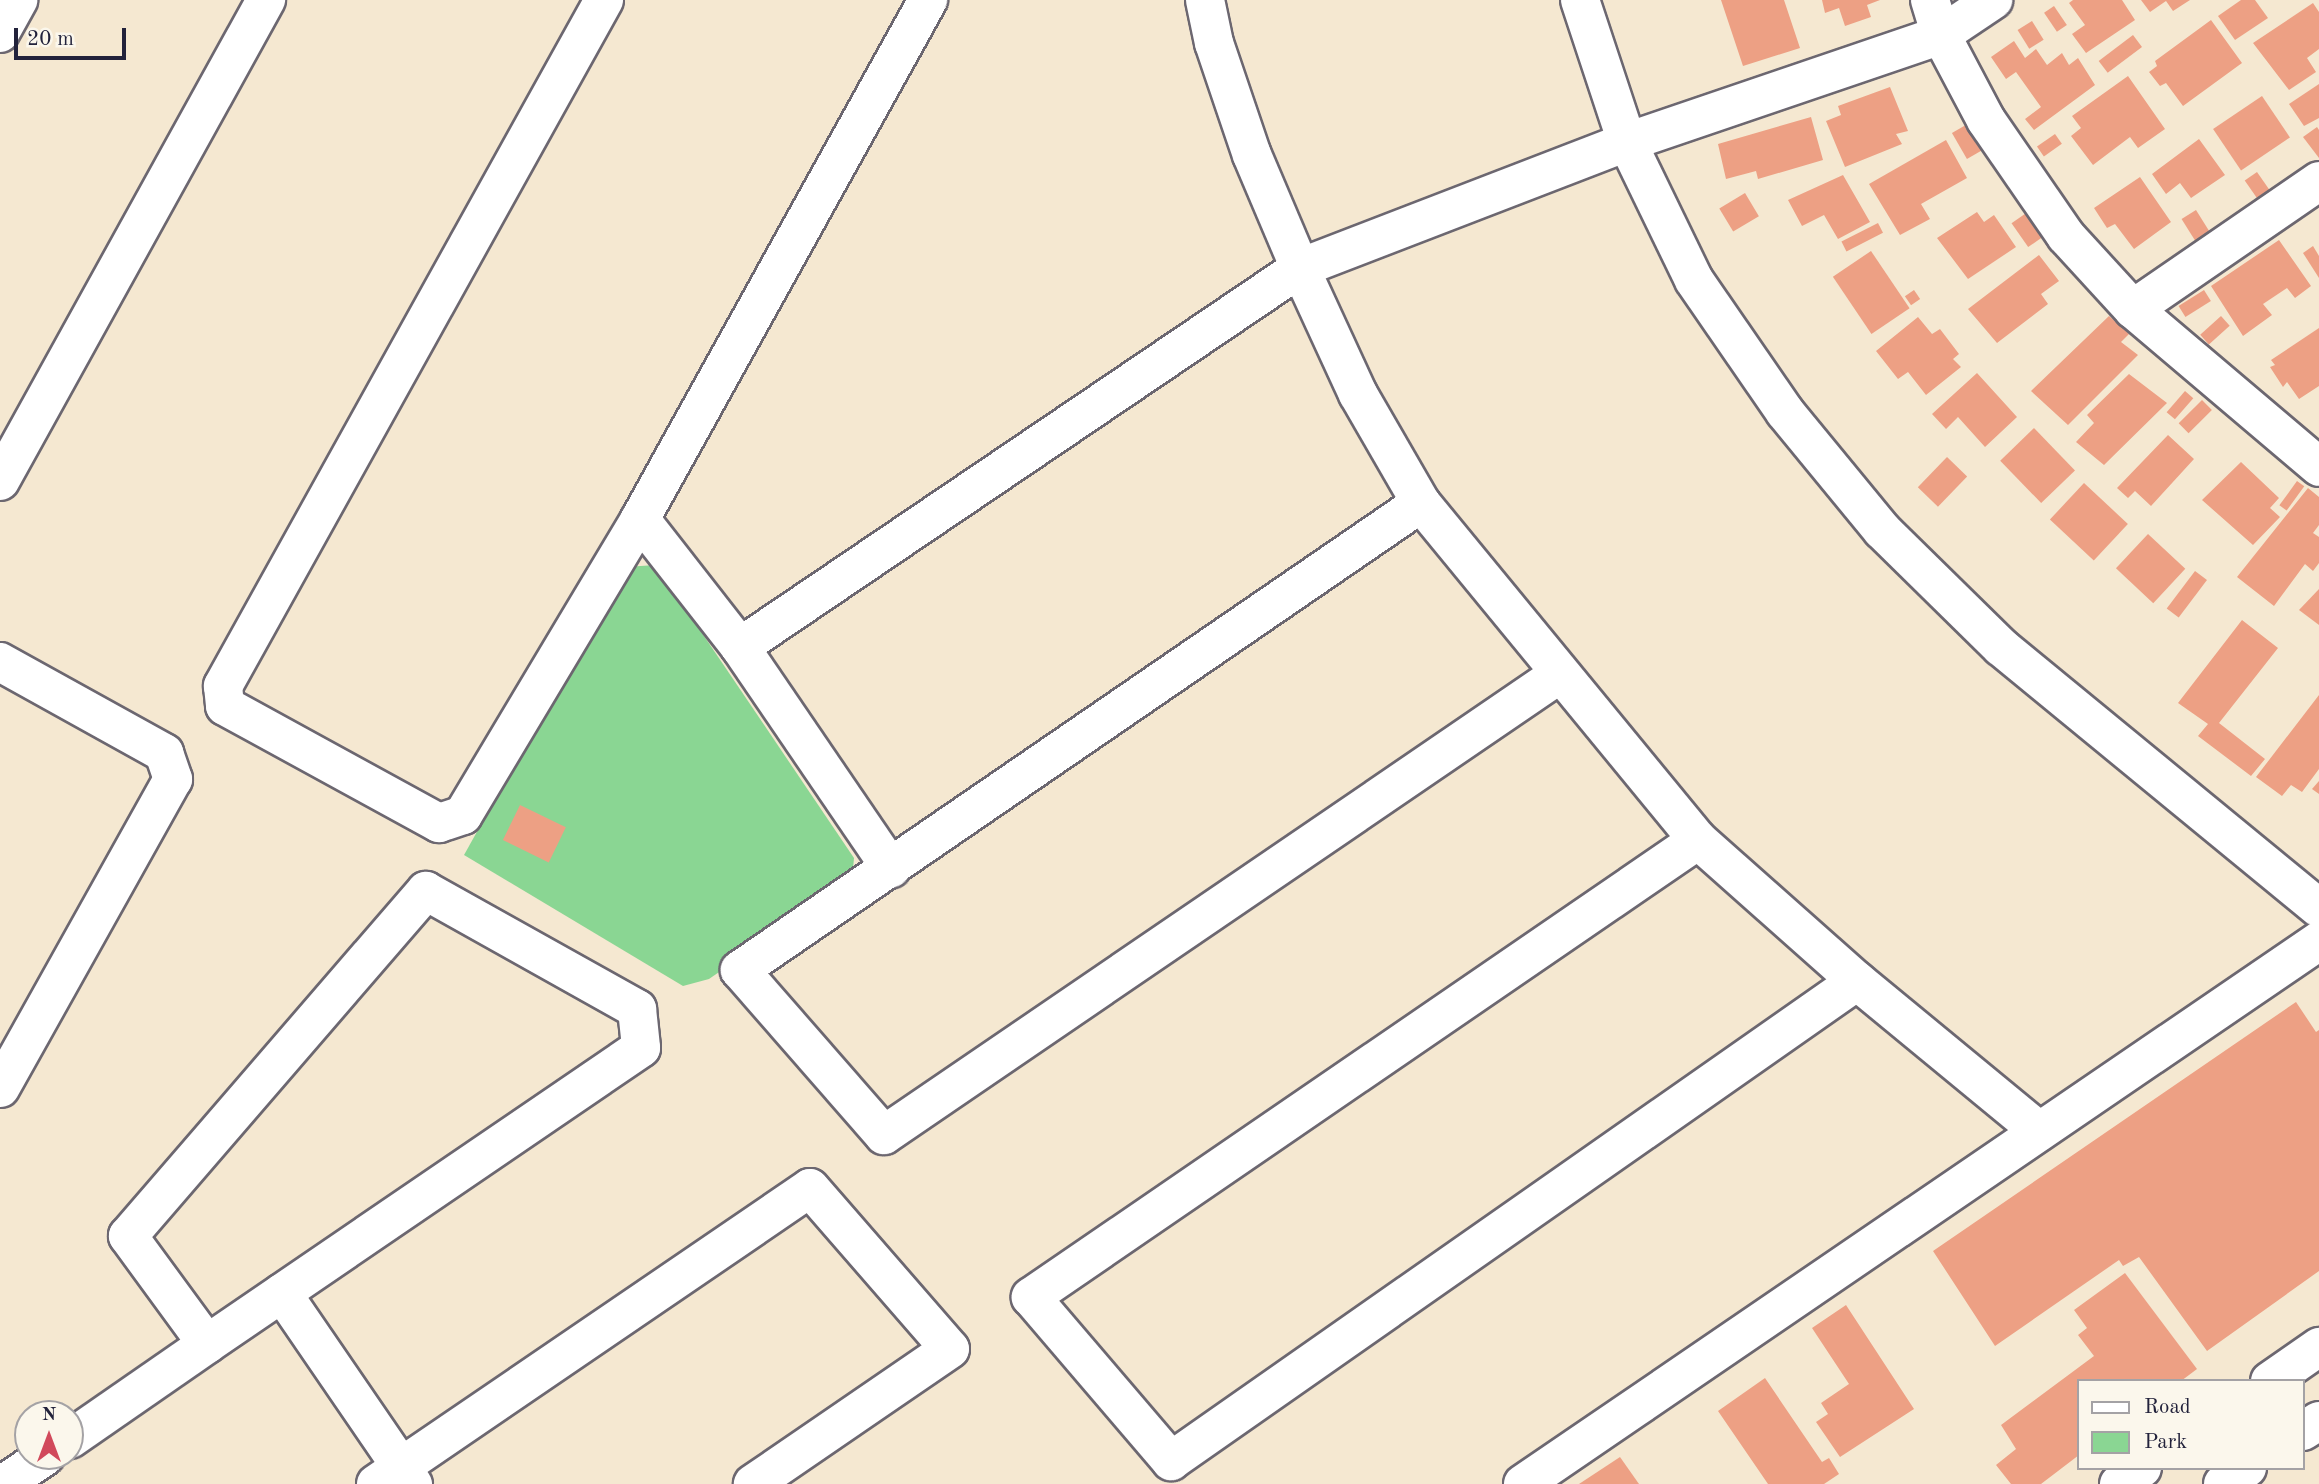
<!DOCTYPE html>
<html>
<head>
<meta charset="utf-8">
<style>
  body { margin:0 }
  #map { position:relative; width:2319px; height:1484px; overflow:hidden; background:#f5e8d1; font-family:"Old Standard TT",serif }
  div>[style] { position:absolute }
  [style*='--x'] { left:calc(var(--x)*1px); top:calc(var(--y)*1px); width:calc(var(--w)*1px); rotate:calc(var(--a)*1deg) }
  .green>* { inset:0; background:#8ad693 }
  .building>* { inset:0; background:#eda084; transform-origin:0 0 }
  .roads { filter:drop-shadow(2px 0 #6c6770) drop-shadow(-2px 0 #6c6770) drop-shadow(0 2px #6c6770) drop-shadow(0 -2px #6c6770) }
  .minor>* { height:38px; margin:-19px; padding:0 19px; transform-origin:19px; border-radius:19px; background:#fff }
  .tertiary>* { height:38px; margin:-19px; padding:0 19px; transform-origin:19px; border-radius:19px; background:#fff }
  .primary>* { height:38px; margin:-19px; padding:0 19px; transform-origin:19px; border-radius:19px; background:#fff }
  span { translate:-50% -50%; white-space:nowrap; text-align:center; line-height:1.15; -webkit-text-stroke:5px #fbf7ec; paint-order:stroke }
  .legend { position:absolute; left:2077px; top:1379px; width:228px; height:91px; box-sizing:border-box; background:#fbf7ec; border:2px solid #a4a2a5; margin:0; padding:9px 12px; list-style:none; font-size:21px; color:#22223b }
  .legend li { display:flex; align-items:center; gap:14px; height:35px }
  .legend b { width:35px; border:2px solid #a4a2a5 }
  .north { position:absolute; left:14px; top:1400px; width:70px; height:70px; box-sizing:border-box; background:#fbf7ec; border:2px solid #a4a2a5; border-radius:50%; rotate:0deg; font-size:19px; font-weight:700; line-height:28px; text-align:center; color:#22223b }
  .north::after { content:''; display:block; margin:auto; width:24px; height:32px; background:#d1495b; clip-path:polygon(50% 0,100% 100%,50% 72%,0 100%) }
  .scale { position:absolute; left:14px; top:28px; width:112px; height:32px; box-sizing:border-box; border:4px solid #22223b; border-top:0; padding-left:9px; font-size:21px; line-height:24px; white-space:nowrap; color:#22223b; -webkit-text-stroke:5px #fbf7ec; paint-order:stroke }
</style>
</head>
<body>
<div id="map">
  <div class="green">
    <i style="clip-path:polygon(656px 565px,854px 858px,852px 880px,709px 979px,683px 986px,464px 855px,625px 567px)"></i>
  </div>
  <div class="building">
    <i style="clip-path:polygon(1721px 0,1784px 0,1800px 48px,1743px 66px)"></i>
    <i style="clip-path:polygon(1822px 0,1880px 0,1867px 5px,1871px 17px,1845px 26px,1839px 8px,1825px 13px)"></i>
    <i style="clip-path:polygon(2073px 0,2122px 0,2135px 20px,2086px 53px,2072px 34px,2085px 25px,2069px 3px)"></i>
    <i style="clip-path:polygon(2141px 0,2190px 0,2173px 11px,2166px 1px,2150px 12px)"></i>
    <i style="clip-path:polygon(2241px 0,2255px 0,2268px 18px,2235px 40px,2218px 16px)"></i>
    <i style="clip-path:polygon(2313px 3px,2319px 12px,2319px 49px,2307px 58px,2316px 72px,2289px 90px,2253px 43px)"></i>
    <i style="left:2054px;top:6px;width:23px;height:12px;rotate:56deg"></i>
    <i style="clip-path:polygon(2211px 20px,2242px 63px,2183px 106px,2166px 83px,2160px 86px,2149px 72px,2157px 66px,2155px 61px)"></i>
    <i style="left:2032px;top:21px;width:22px;height:17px;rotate:58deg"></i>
    <i style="left:2133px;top:35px;width:15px;height:43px;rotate:53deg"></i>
    <i style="clip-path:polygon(2014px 41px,2025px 58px,2036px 49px,2047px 65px,2062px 53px,2069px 65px,2078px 58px,2095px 85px,2034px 130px,2025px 119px,2041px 107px,2016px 72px,2006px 79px,1991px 57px)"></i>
    <i style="clip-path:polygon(2128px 76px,2165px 129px,2138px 148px,2130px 137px,2093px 165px,2071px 136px,2081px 128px,2072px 116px)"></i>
    <i style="clip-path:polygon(2319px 84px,2319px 118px,2304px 126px,2289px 104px)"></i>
    <i style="clip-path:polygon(1890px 87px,1908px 131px,1896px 134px,1902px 144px,1845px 167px,1826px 121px,1841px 115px,1838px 106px)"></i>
    <i style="left:2262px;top:96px;width:50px;height:59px;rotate:56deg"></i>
    <i style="clip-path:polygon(1811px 117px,1823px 160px,1758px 179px,1756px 171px,1726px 179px,1718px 144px)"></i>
    <i style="left:1971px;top:122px;width:30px;height:22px;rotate:60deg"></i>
    <i style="clip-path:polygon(2317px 127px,2319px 130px,2319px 158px,2303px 137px)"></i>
    <i style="left:2055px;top:134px;width:12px;height:22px;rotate:55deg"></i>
    <i style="clip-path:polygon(2199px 139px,2225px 175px,2191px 198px,2180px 183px,2166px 194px,2152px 174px)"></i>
    <i style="clip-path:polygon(1946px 140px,1967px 178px,1921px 204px,1930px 219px,1900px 235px,1869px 184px)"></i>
    <i style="left:2257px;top:172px;width:24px;height:15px;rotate:55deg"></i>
    <i style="clip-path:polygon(1843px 175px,1870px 222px,1838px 239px,1824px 215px,1802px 226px,1788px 200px)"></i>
    <i style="clip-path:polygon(2140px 177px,2171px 222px,2134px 249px,2115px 224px,2107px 228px,2094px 208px)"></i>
    <i style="left:1745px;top:193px;width:27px;height:30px;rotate:59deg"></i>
    <i style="left:2032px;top:209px;width:29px;height:25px;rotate:55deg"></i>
    <i style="left:2196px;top:210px;width:26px;height:17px;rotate:58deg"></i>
    <i style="clip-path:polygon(1977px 212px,1984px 222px,1994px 215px,2016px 247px,1968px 279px,1937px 238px)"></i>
    <i style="left:1878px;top:223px;width:11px;height:41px;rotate:63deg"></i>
    <i style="clip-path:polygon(2279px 240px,2311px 286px,2295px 298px,2287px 288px,2263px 304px,2272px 315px,2243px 336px,2211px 286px)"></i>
    <i style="clip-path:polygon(2313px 246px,2319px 256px,2319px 278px,2303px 253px)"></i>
    <i style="left:1871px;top:251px;width:69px;height:46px;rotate:56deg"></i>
    <i style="clip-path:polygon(2039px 255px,2059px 281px,2041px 294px,2048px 304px,1997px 343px,1968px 309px)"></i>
    <i style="left:1914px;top:290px;width:11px;height:11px;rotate:56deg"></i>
    <i style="left:2204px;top:290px;width:13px;height:30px;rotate:58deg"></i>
    <i style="clip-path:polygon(2109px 316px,2129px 334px,2121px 342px,2138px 355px,2068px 425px,2031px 391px)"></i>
    <i style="left:2221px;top:316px;width:13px;height:28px;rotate:48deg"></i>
    <i style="clip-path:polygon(1918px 317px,1932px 334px,1940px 329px,1959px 354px,1953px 359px,1961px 367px,1926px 395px,1908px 372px,1898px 379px,1876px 351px)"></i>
    <i style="clip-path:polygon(2319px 328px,2319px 386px,2299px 399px,2287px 382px,2283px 387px,2270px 367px,2275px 365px,2271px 360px)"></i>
    <i style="clip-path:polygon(1977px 373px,2017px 417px,1985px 447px,1958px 417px,1946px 429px,1932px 414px)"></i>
    <i style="clip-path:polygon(2129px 374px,2167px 403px,2104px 465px,2076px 442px,2094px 423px,2087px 415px)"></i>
    <i style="left:2185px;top:391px;width:11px;height:28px;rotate:41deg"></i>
    <i style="left:2202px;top:400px;width:14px;height:33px;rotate:45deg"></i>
    <i style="left:2034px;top:428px;width:59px;height:47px;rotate:46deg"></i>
    <i style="clip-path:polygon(2168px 435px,2194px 459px,2151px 506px,2135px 491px,2128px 498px,2117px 488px)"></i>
    <i style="left:1947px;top:457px;width:28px;height:42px;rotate:44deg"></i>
    <i style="clip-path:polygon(2241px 462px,2279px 498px,2270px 508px,2280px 517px,2253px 545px,2202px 500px)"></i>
    <i style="left:2297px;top:481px;width:9px;height:30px;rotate:36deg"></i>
    <i style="left:2084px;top:483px;width:60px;height:50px;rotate:43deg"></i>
    <i style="clip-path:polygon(2308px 488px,2319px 497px,2319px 525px,2313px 533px,2319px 537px,2319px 563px,2313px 571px,2305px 564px,2274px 606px,2237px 577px)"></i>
    <i style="left:2148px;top:534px;width:51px;height:47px;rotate:43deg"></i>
    <i style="left:2195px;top:571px;width:15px;height:47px;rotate:37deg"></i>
    <i style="clip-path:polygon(2319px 589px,2319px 625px,2299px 610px)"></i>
    <i style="clip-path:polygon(2242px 620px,2278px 648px,2219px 723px,2265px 759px,2251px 776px,2198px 736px,2208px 724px,2178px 703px)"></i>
    <i style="clip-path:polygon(2319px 695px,2319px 769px,2302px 792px,2291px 785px,2282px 796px,2256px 777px)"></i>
    <i style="clip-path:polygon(2319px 781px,2319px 794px,2312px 789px)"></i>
    <i style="left:520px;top:805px;width:51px;height:39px;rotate:26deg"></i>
    <i style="clip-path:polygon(2296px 1002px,2316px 1032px,2319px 1030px,2319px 1271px,2207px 1351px,2139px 1257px,2123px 1266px,2119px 1260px,1995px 1346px,1933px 1251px)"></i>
    <i style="clip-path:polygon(2125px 1273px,2197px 1369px,2181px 1381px,2079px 1381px,2079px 1455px,2041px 1484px,2011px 1484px,1996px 1465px,2016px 1449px,2001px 1425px,2094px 1356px,2078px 1335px,2087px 1328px,2074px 1310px)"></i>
    <i style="clip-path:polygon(1846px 1305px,1914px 1409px,1840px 1457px,1816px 1422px,1828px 1414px,1821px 1403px,1849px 1384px,1812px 1328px)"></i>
    <i style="clip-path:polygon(1765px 1378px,1822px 1462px,1829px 1458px,1839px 1474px,1824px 1484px,1768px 1484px,1718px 1411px)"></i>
    <i style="clip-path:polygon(1620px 1457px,1639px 1484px,1579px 1484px)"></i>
  </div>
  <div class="roads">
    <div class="minor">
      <i style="--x:604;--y:0;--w:785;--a:119.05"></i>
      <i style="--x:223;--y:686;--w:20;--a:84"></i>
      <i style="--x:225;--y:706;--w:244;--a:28.7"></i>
      <i style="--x:439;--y:823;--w:25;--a:-18"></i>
      <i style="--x:463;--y:815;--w:345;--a:-59.1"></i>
      <i style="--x:640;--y:519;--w:594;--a:-60.97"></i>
      <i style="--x:1205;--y:0;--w:44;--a:78.2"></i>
      <i style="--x:1214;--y:43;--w:118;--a:71.3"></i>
      <i style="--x:1252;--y:155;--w:123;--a:67"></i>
      <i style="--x:1300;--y:268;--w:139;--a:65.3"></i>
      <i style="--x:1358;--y:394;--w:126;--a:60"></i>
      <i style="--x:1421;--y:503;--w:436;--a:50.6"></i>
      <i style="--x:1698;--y:840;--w:213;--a:41.6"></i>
      <i style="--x:1857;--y:981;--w:236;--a:39.5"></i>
      <i style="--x:1930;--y:0;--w:37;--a:73"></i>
      <i style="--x:1941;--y:35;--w:96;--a:62.1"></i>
      <i style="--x:1986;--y:120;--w:141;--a:55.4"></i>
      <i style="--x:2066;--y:236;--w:99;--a:47.5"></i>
      <i style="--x:2133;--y:309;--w:244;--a:40.3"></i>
      <i style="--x:0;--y:33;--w:38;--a:-61"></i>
      <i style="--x:2133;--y:309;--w:226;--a:-34.5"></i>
      <i style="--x:0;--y:481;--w:550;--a:-61.06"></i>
      <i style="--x:1421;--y:503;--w:826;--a:145.56"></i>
      <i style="--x:740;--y:970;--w:219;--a:48.9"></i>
      <i style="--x:884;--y:1135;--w:816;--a:-34.31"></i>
      <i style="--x:640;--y:519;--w:162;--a:52"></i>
      <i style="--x:740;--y:647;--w:268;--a:55.7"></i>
      <i style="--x:740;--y:647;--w:676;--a:-34.09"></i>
      <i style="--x:1300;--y:268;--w:350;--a:-21.1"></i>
      <i style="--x:1627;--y:142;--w:332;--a:-18.8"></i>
      <i style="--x:1941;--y:35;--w:63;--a:-33.9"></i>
      <i style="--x:0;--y:662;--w:188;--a:29"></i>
      <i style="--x:164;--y:753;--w:28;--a:71"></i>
      <i style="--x:173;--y:779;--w:354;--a:119.2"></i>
      <i style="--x:1698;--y:840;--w:809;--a:145.58"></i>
      <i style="--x:1031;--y:1297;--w:216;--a:49.5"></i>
      <i style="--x:1171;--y:1461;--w:837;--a:-34.98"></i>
      <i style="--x:426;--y:891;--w:242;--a:29.2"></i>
      <i style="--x:637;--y:1009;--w:39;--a:84"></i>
      <i style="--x:641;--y:1048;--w:525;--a:145.7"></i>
      <i style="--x:207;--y:1344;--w:134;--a:-126.2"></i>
      <i style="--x:128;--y:1236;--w:456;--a:-49.2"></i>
      <i style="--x:282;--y:1293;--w:232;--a:55.6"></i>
      <i style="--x:70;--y:1439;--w:167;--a:-34.7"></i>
      <i style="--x:4;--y:1484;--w:50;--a:-34.3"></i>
      <i style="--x:376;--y:1484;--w:525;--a:-34.3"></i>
      <i style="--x:810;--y:1188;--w:213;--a:49"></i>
      <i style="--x:950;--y:1349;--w:239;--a:145.6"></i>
      <i style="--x:1523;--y:1484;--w:964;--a:-34.3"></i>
    </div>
    <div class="tertiary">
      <i style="--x:1580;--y:0;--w:150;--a:71.7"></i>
      <i style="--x:1627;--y:142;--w:153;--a:64.1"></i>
      <i style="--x:1694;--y:280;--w:160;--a:55.4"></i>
      <i style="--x:1785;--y:412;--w:153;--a:50.6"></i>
      <i style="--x:1882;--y:530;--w:167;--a:44.5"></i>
      <i style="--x:2001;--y:647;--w:411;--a:39.4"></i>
    </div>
    <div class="primary">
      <i style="--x:2270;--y:1381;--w:60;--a:-34.8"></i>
      <i style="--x:2303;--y:1431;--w:19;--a:-32"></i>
      <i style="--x:2119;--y:1484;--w:28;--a:-35"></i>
      <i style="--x:2223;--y:1484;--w:29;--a:-34"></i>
    </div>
  </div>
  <ul class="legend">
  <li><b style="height:9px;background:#fff"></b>Road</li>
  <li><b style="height:19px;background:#8ad693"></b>Park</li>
  </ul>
  <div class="north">N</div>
  <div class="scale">20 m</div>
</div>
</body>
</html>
